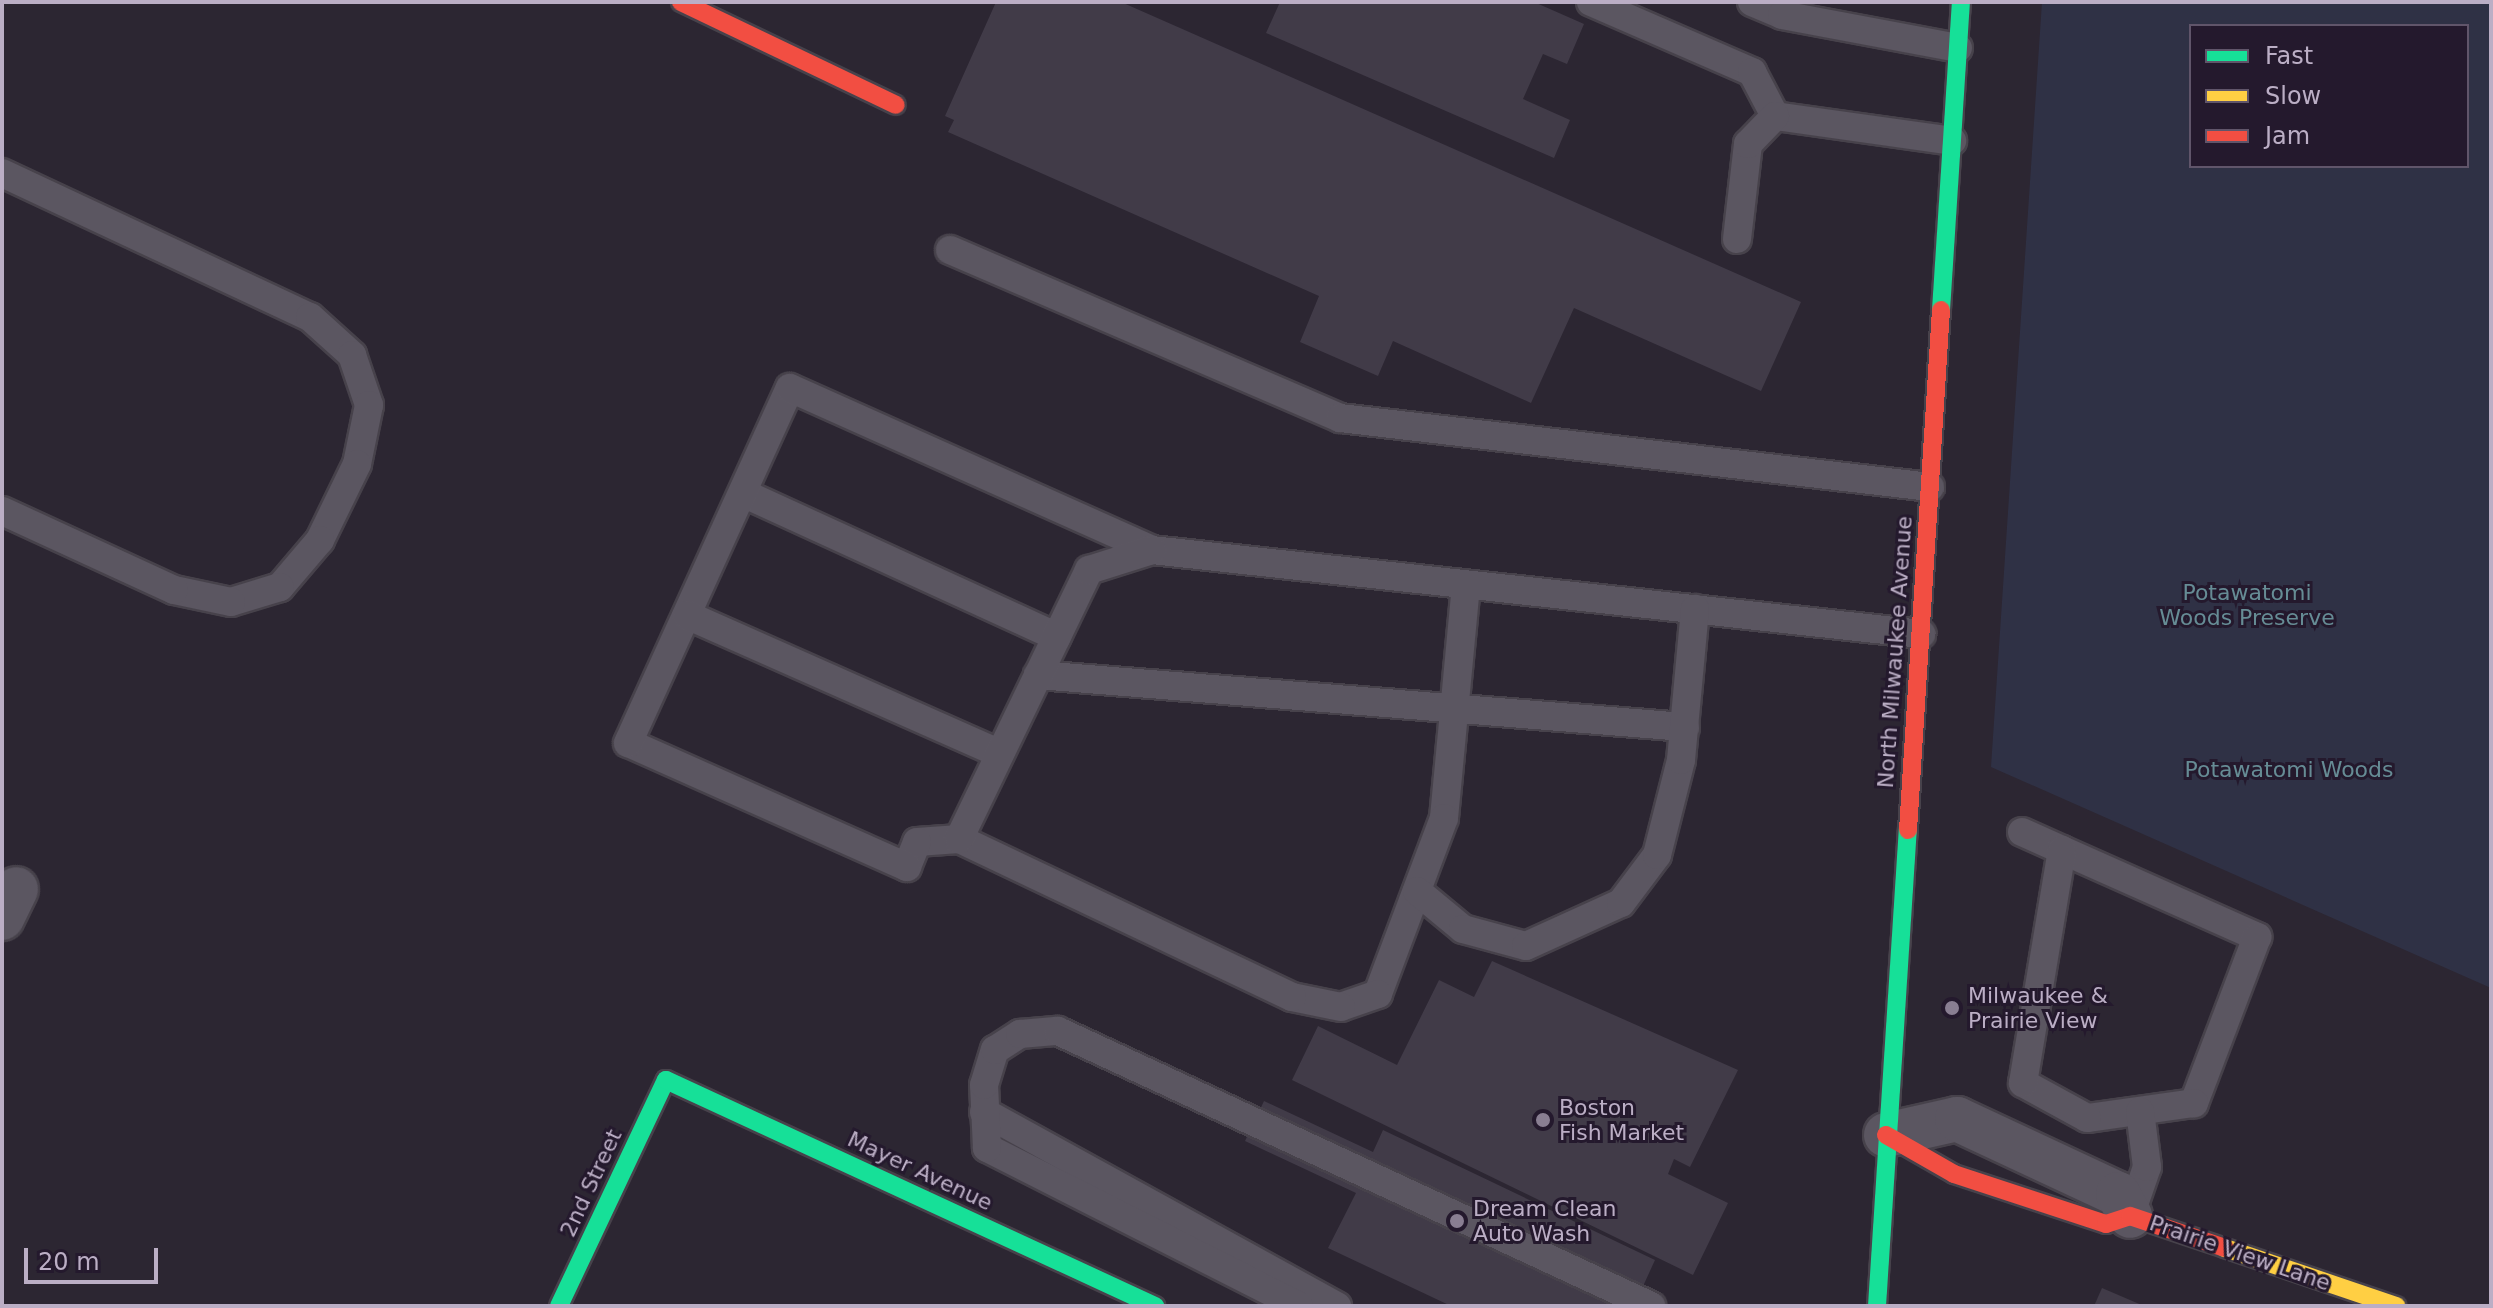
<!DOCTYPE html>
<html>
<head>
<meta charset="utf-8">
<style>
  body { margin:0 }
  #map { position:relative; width:2493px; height:1308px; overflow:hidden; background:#2c2632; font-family:"DejaVu Sans",sans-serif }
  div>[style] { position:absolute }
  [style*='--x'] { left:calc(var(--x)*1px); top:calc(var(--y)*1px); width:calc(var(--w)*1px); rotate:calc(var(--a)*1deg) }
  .green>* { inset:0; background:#2f3145 }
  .building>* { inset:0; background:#413b48 }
  .roads { filter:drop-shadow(2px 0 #47424b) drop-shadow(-2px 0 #47424b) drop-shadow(0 2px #47424b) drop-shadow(0 -2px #47424b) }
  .lane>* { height:28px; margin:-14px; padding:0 14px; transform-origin:14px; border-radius:14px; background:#5b5661 }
  .street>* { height:44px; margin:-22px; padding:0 22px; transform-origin:22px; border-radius:22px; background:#5b5661 }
  .fast>* { height:18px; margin:-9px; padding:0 9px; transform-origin:9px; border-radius:9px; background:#16e098 }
  .slow>* { height:18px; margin:-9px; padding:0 9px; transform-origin:9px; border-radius:9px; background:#ffcf43 }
  .jam>* { height:18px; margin:-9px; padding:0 9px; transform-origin:9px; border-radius:9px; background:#f24e42 }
  .dots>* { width:22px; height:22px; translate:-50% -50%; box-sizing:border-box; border:4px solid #24192d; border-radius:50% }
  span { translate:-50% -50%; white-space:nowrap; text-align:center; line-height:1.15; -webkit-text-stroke:6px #24192d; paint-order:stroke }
  .park-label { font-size:22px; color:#668c95 }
  .street-label { font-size:22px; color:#bbaec5 }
  .poi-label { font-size:22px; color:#bbaec5 }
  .left { translate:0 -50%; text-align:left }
  .frame { position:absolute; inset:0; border:4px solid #bbaec5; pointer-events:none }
  .legend { position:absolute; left:2189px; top:24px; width:280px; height:144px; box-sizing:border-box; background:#24192d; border:2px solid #60556a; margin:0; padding:10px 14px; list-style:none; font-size:24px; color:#bbaec5 }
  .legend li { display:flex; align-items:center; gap:16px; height:40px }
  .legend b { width:40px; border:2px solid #60556a }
  .scale { position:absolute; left:24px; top:1248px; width:134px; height:36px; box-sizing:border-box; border:4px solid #bbaec5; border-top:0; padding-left:10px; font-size:24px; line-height:28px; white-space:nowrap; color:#bbaec5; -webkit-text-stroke:6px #24192d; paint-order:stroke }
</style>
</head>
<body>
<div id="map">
  <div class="green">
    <i style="clip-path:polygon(evenodd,2042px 2px,2491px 2px,2491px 988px,1991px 767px,2042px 2px,2191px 26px,2467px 26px,2467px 166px,2191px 166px,2191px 26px)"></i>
  </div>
  <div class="building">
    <i style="clip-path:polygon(996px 2px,1121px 2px,1801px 302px,1761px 391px,1574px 308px,1531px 403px,1393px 341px,1378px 376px,1300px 342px,1319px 296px,948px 132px,954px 120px,945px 116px)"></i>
    <i style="clip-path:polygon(1280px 2px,1534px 2px,1584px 24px,1567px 64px,1543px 54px,1523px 99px,1570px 120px,1554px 158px,1266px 33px)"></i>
    <i style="clip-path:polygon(1492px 961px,1738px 1070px,1690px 1167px,1674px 1159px,1668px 1174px,1728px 1203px,1693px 1275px,1292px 1080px,1318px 1026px,1397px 1065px,1439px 980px,1474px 997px)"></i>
    <i style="clip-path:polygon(1264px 1101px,1373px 1152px,1383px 1130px,1655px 1260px,1634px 1306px,1451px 1306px,1328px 1248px,1356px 1193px,1245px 1141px)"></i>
    <i style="clip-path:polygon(2102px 1288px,2144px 1306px,2094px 1306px)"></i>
  </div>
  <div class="roads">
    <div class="lane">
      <i style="--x:1591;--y:2;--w:176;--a:23.5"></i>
      <i style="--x:1752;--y:72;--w:50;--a:62.4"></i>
      <i style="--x:1775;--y:116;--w:179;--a:8"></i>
      <i style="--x:1752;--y:2;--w:33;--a:23"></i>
      <i style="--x:1782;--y:15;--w:179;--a:10.6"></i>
      <i style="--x:2;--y:173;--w:340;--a:25.1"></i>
      <i style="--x:310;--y:317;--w:57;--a:42.1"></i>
      <i style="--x:352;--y:355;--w:53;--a:71.2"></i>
      <i style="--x:369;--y:405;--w:60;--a:101.5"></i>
      <i style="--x:357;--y:464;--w:85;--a:116"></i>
      <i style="--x:320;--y:540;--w:62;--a:130.4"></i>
      <i style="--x:280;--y:587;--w:51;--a:163"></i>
      <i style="--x:231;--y:602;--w:58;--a:-168.1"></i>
      <i style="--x:174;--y:590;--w:189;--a:-155.3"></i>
      <i style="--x:1737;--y:239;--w:96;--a:-83.4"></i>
      <i style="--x:1748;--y:144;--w:39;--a:-46"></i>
      <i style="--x:950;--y:250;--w:425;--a:23.3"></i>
      <i style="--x:1340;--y:418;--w:594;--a:6.67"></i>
      <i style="--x:743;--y:493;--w:345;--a:24.6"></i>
      <i style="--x:1466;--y:585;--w:234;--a:95.4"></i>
      <i style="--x:1444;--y:818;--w:188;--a:110.6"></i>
      <i style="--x:1378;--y:994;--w:39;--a:161"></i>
      <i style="--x:1341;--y:1007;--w:50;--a:-168.5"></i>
      <i style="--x:1292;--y:997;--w:369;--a:-154.6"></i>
      <i style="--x:959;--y:839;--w:42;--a:175.9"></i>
      <i style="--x:917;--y:842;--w:27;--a:112"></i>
      <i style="--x:907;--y:867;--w:305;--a:-156"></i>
      <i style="--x:628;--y:743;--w:390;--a:-65.5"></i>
      <i style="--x:790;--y:388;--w:397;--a:24.1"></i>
      <i style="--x:1152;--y:550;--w:774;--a:6.23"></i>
      <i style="--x:687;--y:615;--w:342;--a:23.9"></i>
      <i style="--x:1038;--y:675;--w:649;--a:4.6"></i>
      <i style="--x:2022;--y:832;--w:44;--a:24.2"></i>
      <i style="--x:959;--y:839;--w:299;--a:-64.2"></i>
      <i style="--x:1089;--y:570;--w:66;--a:-17.6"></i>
      <i style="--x:2062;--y:850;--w:214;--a:24"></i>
      <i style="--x:2257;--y:937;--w:178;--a:110.8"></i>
      <i style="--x:2194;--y:1103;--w:108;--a:172"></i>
      <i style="--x:2087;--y:1118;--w:73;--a:-151.3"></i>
      <i style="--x:2023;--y:1083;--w:236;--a:-80.5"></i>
      <i style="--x:1417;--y:891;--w:60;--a:39.6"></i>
      <i style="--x:1463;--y:929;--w:65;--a:15.1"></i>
      <i style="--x:1526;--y:946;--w:104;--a:-24.4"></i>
      <i style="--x:1621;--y:903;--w:60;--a:-53.1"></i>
      <i style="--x:1657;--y:855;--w:98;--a:-75.8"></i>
      <i style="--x:1681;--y:760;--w:152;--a:-84.7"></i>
      <i style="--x:984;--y:1112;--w:403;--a:28.8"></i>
      <i style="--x:2130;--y:1216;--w:52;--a:-70.9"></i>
      <i style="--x:2147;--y:1167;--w:56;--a:-97.1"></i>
      <i style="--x:1299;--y:1306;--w:350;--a:-153.1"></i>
      <i style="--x:987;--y:1148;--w:63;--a:-92.7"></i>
      <i style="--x:984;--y:1085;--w:37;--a:-73"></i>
      <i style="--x:995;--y:1050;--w:30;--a:-33"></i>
      <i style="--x:1020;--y:1034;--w:38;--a:-5"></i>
      <i style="--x:1058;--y:1031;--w:654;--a:24.88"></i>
    </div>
    <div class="street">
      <i style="--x:2;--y:918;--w:32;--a:-64"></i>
      <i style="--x:1886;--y:1135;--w:73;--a:-12.7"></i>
      <i style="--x:1957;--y:1119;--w:178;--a:25"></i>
      <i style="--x:2118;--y:1194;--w:25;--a:61"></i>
    </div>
    <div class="fast">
      <i style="--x:1941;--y:310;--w:309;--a:-86.3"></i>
      <i style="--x:559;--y:1306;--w:250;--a:-64.7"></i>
      <i style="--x:666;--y:1080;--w:539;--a:24.8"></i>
      <i style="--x:1877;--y:1306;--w:477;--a:-86.3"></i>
    </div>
    <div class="slow">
      <i style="--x:2225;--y:1248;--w:181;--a:18.7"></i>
    </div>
    <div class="jam">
      <i style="--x:681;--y:2;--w:238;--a:25.6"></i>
      <i style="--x:1908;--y:830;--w:521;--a:-86.37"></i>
      <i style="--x:1886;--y:1135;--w:78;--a:29.8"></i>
      <i style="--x:1954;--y:1174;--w:160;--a:18.2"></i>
      <i style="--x:2106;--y:1224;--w:25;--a:-18"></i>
      <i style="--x:2130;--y:1216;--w:100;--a:18.6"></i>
    </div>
  </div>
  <div class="dots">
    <i style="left:1952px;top:1008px;background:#897e92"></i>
    <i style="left:1543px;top:1120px;background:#897e92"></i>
    <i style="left:1457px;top:1221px;background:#897e92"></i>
  </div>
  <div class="park-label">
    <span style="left:2247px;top:605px">Potawatomi<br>Woods Preserve</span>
    <span style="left:2289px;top:770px">Potawatomi Woods</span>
  </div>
  <div class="street-label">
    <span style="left:1895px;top:652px;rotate:-86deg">North Milwaukee Avenue</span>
    <span style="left:920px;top:1171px;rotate:25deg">Mayer Avenue</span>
    <span style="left:591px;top:1183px;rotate:-65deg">2nd Street</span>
    <span style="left:2240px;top:1253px;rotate:19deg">Prairie View Lane</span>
  </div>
  <div class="poi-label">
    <span class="left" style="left:1968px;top:1008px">Milwaukee &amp;<br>Prairie View</span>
    <span class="left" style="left:1559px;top:1120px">Boston<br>Fish Market</span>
    <span class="left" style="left:1473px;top:1221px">Dream Clean<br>Auto Wash</span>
  </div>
  <div class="frame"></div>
  <ul class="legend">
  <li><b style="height:10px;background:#16e098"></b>Fast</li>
  <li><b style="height:10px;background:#ffcf43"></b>Slow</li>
  <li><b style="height:10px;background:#f24e42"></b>Jam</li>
  </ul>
  <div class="scale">20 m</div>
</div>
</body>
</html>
